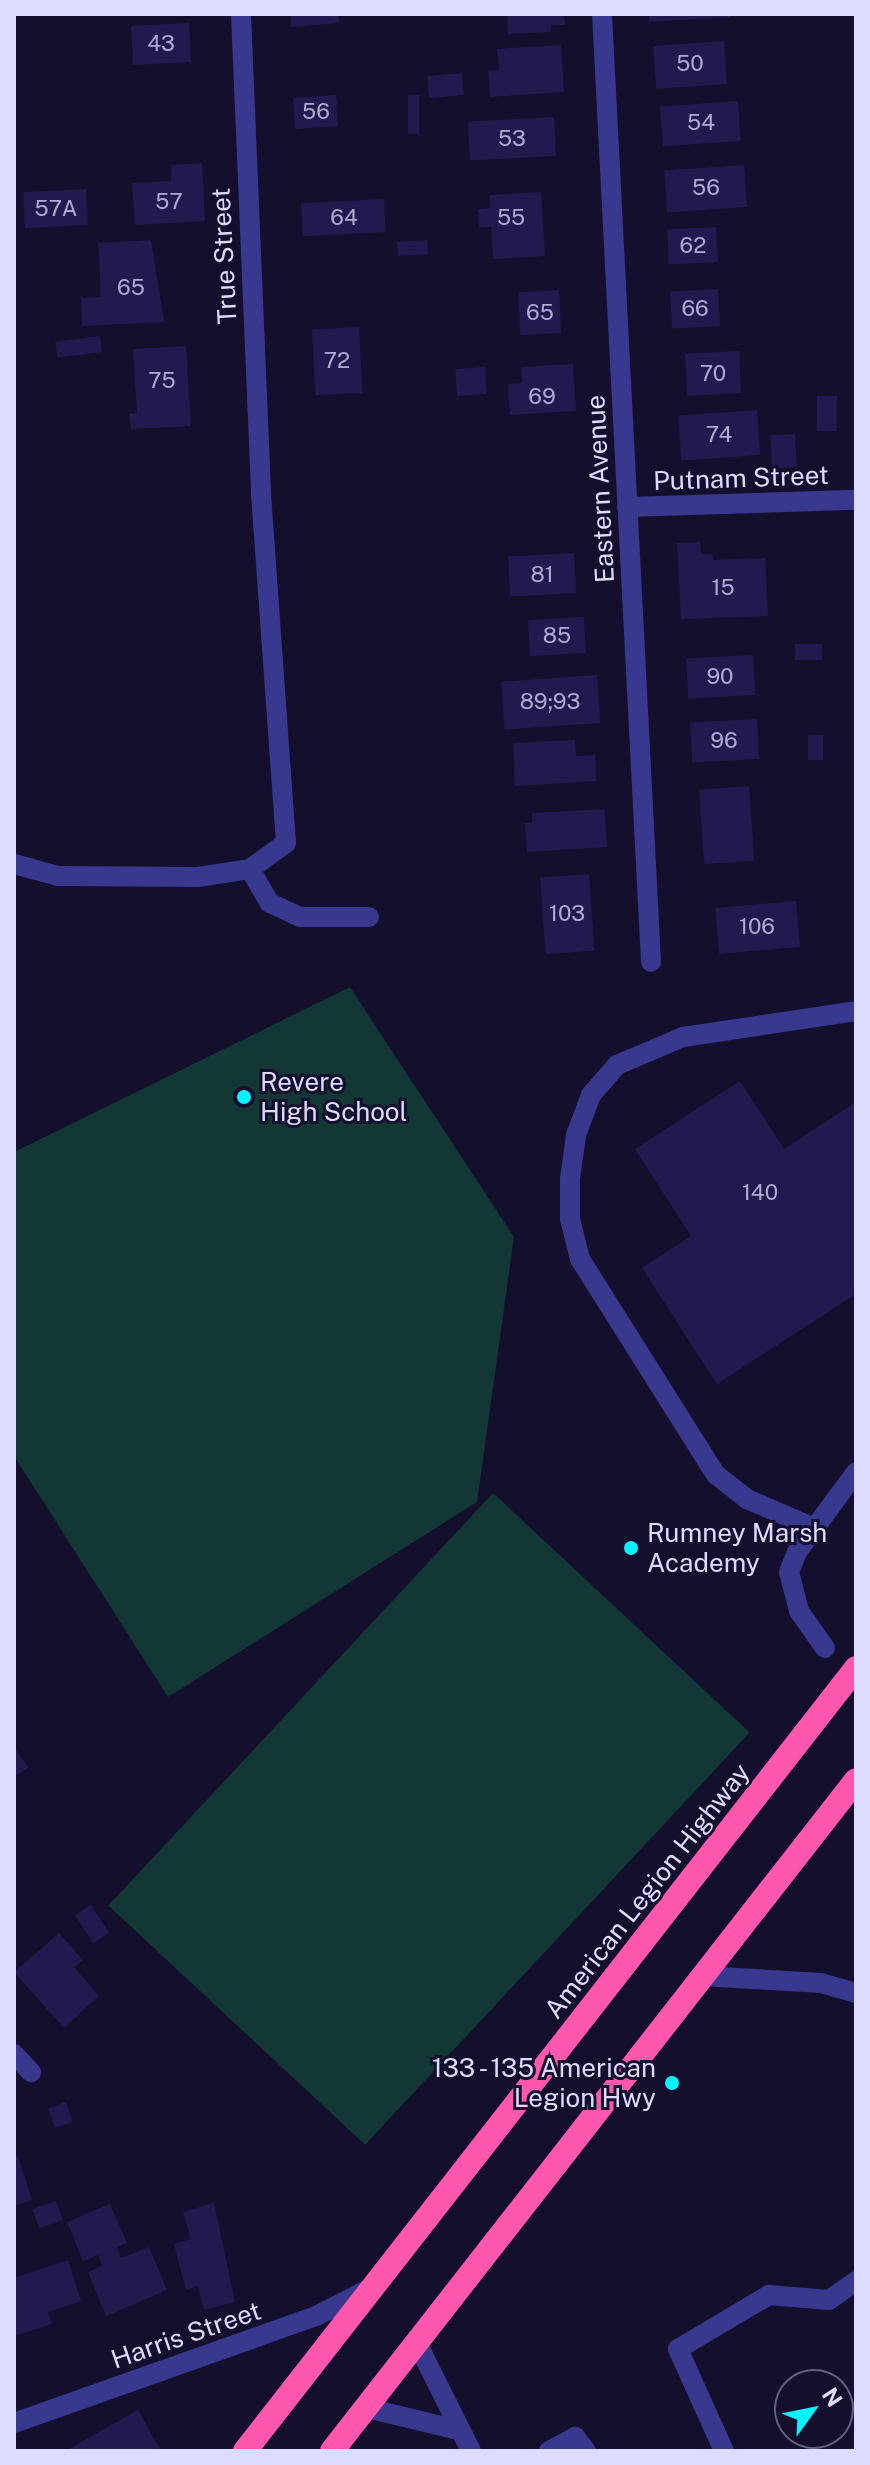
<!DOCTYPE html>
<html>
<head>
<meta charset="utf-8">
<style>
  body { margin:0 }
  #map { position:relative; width:870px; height:2465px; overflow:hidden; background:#130f2c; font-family:"Public Sans",sans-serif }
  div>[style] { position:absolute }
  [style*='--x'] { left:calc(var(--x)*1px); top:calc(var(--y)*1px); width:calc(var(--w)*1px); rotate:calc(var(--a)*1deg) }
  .green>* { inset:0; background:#123734; transform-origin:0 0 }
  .building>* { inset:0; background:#221a4f; transform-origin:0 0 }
  .lane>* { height:20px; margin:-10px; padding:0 10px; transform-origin:10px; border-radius:10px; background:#37388e }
  .street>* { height:20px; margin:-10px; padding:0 10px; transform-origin:10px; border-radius:10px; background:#37388e }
  .highway>* { height:24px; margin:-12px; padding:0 12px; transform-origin:12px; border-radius:12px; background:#ff56ae }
  .dots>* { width:22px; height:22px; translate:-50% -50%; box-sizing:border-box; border:4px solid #130f2c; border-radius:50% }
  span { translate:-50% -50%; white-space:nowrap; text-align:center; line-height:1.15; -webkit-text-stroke:6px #130f2c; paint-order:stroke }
  .number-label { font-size:22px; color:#aeabd3 }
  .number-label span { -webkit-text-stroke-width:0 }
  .street-label { font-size:26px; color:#dddbff }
  .poi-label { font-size:26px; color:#dddbff }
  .left { translate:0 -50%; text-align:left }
  .right { translate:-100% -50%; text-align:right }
  .frame { position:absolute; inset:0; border:16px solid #dddbff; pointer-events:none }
  .north { position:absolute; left:774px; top:2369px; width:80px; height:80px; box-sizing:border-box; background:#130f2c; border:2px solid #646180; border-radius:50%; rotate:57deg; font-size:22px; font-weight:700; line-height:32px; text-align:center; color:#dddbff }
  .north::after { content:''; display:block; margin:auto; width:28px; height:36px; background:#07f1ff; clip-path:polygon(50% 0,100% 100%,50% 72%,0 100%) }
</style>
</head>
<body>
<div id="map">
  <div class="green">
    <i style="clip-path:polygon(350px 987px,514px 1237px,477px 1502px,168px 1697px,14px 1456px,14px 1152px)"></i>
    <i style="left:493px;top:1493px;width:351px;height:564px;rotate:43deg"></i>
  </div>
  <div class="building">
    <i style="clip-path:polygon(290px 14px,338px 14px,339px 23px,291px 27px)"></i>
    <i style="clip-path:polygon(507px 14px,564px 14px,565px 25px,551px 25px,551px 32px,508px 34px)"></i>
    <i style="clip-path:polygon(649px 14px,730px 14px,730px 17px,649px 22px)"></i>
    <i style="left:189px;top:23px;width:39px;height:58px;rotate:87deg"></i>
    <i style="left:724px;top:41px;width:43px;height:71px;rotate:86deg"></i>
    <i style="clip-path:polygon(561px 45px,564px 92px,490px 97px,488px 71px,499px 70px,497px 49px)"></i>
    <i style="left:462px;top:73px;width:22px;height:35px;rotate:85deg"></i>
    <i style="left:336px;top:95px;width:31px;height:43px;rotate:86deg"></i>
    <i style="left:408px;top:95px;width:11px;height:39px"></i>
    <i style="left:738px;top:101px;width:40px;height:78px;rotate:86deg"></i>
    <i style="left:554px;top:117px;width:39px;height:86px;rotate:87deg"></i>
    <i style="clip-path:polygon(202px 163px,205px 221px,135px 225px,132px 183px,171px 181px,171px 165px)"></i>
    <i style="left:744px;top:165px;width:42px;height:80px;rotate:86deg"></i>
    <i style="left:86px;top:189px;width:36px;height:63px;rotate:87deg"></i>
    <i style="clip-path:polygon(541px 192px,545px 256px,493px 259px,491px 227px,479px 227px,478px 209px,490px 208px,490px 195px)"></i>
    <i style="left:384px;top:199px;width:33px;height:83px;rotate:87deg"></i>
    <i style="left:716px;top:227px;width:35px;height:49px;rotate:87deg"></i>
    <i style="clip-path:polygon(151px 240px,164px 322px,82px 326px,81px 298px,101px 297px,98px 243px)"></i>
    <i style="left:427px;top:240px;width:14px;height:30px;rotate:86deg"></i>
    <i style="left:718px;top:289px;width:37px;height:48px;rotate:87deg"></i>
    <i style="left:559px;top:290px;width:43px;height:41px;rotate:87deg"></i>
    <i style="left:359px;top:327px;width:66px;height:47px;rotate:87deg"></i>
    <i style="left:100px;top:336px;width:16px;height:45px;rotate:83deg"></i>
    <i style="clip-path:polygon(186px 346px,191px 426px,131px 429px,129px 414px,137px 413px,133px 349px)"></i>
    <i style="left:739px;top:351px;width:42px;height:54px;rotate:87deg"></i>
    <i style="clip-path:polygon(573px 364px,576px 411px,510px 415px,508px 384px,522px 383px,521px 367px)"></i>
    <i style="left:485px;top:367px;width:27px;height:30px;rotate:86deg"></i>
    <i style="left:817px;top:396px;width:20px;height:35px"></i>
    <i style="left:757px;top:410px;width:45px;height:79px;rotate:86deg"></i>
    <i style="left:795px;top:434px;width:33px;height:25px;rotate:87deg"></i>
    <i style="clip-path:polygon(700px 542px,701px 554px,712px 554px,713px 560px,765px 558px,768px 616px,681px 619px,677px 543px)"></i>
    <i style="left:574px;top:553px;width:40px;height:66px;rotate:87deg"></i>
    <i style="left:584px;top:617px;width:36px;height:56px;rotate:87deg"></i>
    <i style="left:822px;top:644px;width:16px;height:27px;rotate:90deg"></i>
    <i style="left:753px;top:655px;width:40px;height:67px;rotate:87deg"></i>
    <i style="left:597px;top:675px;width:48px;height:96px;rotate:86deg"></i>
    <i style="left:757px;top:719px;width:40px;height:67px;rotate:87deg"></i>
    <i style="left:808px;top:735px;width:15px;height:25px"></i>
    <i style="clip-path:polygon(575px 740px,576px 756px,595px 755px,596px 781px,515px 786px,513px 743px)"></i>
    <i style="left:749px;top:786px;width:75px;height:50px;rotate:86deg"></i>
    <i style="clip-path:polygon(605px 809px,607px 847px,527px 852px,525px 823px,532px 823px,532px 813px)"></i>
    <i style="left:589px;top:874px;width:77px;height:49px;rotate:86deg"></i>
    <i style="left:796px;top:901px;width:46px;height:81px;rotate:85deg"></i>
    <i style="clip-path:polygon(740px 1081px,784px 1149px,856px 1102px,856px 1294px,717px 1384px,642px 1268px,691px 1236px,635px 1149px)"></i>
    <i style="clip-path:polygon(14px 1747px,28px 1767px,14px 1777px)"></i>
    <i style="left:91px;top:1905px;width:33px;height:19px;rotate:57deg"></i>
    <i style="clip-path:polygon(59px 1933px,83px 1960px,74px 1967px,99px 1996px,64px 2028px,14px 1972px)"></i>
    <i style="left:66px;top:2102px;width:21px;height:19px;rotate:71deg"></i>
    <i style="clip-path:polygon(18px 2156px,32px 2200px,14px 2206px,14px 2157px)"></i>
    <i style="left:56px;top:2201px;width:20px;height:25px;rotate:70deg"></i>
    <i style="clip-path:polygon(214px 2203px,235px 2302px,204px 2310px,198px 2286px,186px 2290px,174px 2244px,191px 2239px,183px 2212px)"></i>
    <i style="clip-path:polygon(110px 2204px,127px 2243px,117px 2247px,121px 2258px,149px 2247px,167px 2290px,106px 2316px,88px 2272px,102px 2266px,98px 2255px,83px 2261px,67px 2222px)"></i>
    <i style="clip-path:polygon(68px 2260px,81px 2301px,48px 2312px,52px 2324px,15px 2336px,14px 2278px)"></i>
    <i style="clip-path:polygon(138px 2410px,161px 2451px,65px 2451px)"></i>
  </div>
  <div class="lane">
    <i style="--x:14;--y:864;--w:46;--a:15.3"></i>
    <i style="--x:58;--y:876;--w:140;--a:0.4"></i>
    <i style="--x:198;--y:877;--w:53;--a:-8.7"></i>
    <i style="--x:250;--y:869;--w:44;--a:-35.8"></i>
    <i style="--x:286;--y:843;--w:348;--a:-94.1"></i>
    <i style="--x:250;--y:869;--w:39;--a:60"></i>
    <i style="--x:270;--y:903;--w:33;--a:25"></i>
    <i style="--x:300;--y:917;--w:69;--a:0"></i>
    <i style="--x:814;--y:1528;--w:73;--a:-156.6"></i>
    <i style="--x:747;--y:1499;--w:39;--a:-142"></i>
    <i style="--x:716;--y:1475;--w:255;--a:-122.2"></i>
    <i style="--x:580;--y:1259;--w:41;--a:-104"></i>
    <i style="--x:570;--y:1219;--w:40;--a:-90"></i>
    <i style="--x:570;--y:1179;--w:44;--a:-82.2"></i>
    <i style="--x:576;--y:1135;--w:43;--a:-69.4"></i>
    <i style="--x:591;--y:1095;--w:40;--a:-49"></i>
    <i style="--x:617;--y:1065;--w:72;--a:-23"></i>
    <i style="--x:683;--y:1037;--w:175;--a:-8.5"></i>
    <i style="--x:825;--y:1648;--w:45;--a:-125.1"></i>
    <i style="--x:799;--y:1611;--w:40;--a:-104.4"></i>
    <i style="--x:789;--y:1572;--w:22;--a:-68"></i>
    <i style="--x:797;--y:1552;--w:99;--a:-53.6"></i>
    <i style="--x:703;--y:1976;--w:118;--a:3.4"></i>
    <i style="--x:821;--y:1983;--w:36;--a:16"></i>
    <i style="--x:417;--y:2343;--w:121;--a:63.4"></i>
    <i style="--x:367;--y:2408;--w:94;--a:13.6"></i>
    <i style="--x:549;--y:2451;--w:30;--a:-28"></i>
    <i style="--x:575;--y:2437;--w:18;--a:52"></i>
    <i style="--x:724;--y:2451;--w:112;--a:-114.3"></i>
    <i style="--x:678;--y:2349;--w:106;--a:-30.7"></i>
    <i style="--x:769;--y:2295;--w:60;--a:4.8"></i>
    <i style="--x:829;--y:2300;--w:33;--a:-35"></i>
  </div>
  <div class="street">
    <i style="--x:241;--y:14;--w:482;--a:87.6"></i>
    <i style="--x:602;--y:14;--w:949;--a:87.04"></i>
    <i style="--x:627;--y:507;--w:229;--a:-1.8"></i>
    <i style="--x:14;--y:2054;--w:25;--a:47"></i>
    <i style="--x:14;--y:2423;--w:320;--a:-19.5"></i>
    <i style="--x:316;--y:2316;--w:59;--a:-27"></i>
  </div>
  <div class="highway">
    <i style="--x:245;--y:2451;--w:993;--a:-52.03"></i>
    <i style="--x:332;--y:2451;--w:851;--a:-52.01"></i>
  </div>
  <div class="dots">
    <i style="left:244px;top:1097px;background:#07f1ff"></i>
    <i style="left:631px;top:1548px;background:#07f1ff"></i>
    <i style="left:672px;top:2083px;background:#07f1ff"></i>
  </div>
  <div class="number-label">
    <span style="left:161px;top:44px">43</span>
    <span style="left:690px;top:64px">50</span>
    <span style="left:316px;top:112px">56</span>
    <span style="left:701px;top:123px">54</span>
    <span style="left:512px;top:139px">53</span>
    <span style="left:706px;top:188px">56</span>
    <span style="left:169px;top:202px">57</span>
    <span style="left:56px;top:209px">57A</span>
    <span style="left:344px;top:218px">64</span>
    <span style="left:511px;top:218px">55</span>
    <span style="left:693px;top:246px">62</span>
    <span style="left:131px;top:288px">65</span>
    <span style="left:695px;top:309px">66</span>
    <span style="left:540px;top:313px">65</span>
    <span style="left:337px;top:361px">72</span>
    <span style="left:713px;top:374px">70</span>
    <span style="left:162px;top:381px">75</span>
    <span style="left:542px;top:397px">69</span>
    <span style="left:719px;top:435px">74</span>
    <span style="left:542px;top:575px">81</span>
    <span style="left:723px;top:588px">15</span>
    <span style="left:557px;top:636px">85</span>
    <span style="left:720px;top:677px">90</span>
    <span style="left:550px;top:702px">89;93</span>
    <span style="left:724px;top:741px">96</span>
    <span style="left:567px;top:914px">103</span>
    <span style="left:757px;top:927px">106</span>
    <span style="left:760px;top:1193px">140</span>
  </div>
  <div class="street-label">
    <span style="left:224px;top:256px;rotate:-93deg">True Street</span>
    <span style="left:741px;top:478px;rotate:-2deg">Putnam Street</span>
    <span style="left:600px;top:489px;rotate:-93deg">Eastern Avenue</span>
    <span style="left:647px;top:1891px;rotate:-52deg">American Legion Highway</span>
    <span style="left:186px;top:2335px;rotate:-19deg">Harris Street</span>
  </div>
  <div class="poi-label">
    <span class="left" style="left:260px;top:1097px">Revere<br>High School</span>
    <span class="left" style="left:647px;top:1548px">Rumney Marsh<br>Academy</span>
    <span class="right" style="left:656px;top:2083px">133 - 135 American<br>Legion Hwy</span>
  </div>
  <div class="frame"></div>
  <div class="north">N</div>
</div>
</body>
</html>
